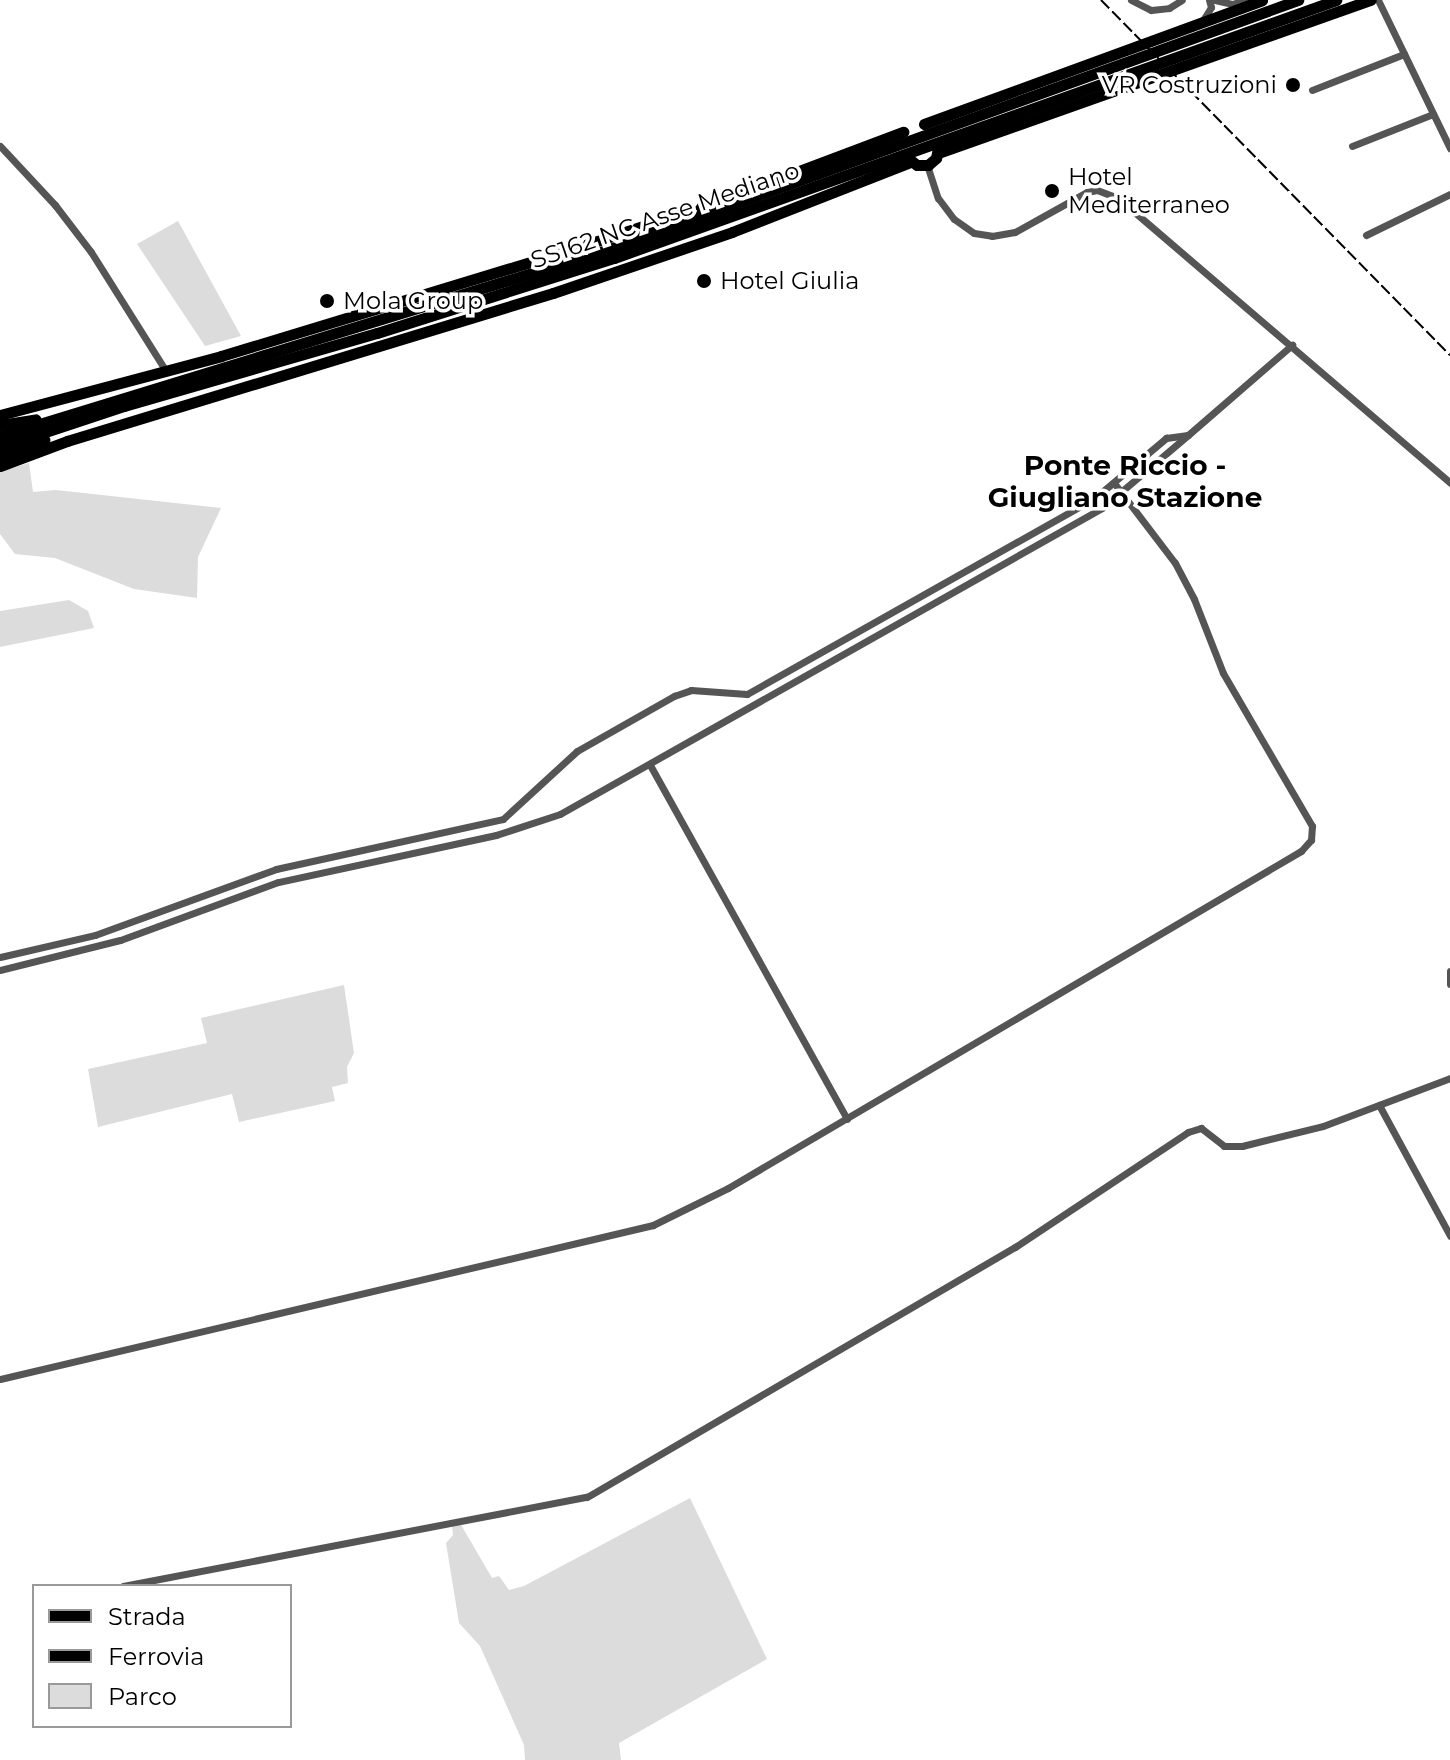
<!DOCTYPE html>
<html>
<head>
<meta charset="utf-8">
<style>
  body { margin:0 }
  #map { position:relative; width:1450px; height:1760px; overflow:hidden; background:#fff; font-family:Montserrat,sans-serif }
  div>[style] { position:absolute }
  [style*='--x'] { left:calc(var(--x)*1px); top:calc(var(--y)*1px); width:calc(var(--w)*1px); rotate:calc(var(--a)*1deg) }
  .green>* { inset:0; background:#dcdcdc }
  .minor>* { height:7px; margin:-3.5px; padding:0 3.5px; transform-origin:3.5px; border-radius:3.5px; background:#555 }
  .primary>* { height:11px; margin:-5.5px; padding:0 5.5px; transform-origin:5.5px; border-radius:5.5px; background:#000 }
  .trunk>* { height:11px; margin:-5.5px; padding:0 5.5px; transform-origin:5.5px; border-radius:5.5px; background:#000 }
  .rail>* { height:2px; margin-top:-1px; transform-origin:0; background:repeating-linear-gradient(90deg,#000 0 12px,transparent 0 16px) }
  .dots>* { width:22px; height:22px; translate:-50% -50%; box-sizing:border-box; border:4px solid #fff; border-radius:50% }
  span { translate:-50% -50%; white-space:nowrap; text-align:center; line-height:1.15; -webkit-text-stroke:7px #fff; paint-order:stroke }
  .poi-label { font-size:24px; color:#000 }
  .right { translate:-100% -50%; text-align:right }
  .left { translate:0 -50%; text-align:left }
  .street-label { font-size:24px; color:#000 }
  .quarter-label { font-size:28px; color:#000; font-weight:700 }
  .legend { position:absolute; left:32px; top:1584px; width:260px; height:144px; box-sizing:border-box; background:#fff; border:2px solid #999; margin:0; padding:10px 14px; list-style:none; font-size:24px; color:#000 }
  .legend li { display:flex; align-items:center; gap:16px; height:40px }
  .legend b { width:40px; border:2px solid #999 }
</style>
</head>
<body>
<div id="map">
  <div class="green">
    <i style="clip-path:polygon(178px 221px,241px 336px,205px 346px,137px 244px)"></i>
    <i style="clip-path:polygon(29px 463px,33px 492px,56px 490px,221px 508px,198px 557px,197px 598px,134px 589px,55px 558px,15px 554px,0 534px,0 472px)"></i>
    <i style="clip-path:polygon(69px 600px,88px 611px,94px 628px,0 647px,0 611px)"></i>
    <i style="clip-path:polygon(344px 985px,354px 1053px,347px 1067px,348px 1083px,332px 1087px,335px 1101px,239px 1122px,232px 1094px,98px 1127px,88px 1069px,207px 1043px,201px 1018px)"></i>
    <i style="clip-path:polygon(690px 1498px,767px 1659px,619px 1743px,621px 1760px,525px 1760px,524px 1745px,480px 1646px,459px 1623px,446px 1543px,453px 1535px,452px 1526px,460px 1523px,492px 1578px,499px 1576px,509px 1590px,524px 1586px)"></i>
  </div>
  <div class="minor">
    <i style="--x:1131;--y:0;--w:22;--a:27"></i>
    <i style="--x:1151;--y:10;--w:18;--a:-6"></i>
    <i style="--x:1169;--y:8;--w:15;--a:-32"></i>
    <i style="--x:1215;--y:0;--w:17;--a:13"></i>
    <i style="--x:1232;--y:4;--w:15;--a:-16"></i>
    <i style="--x:1378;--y:0;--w:165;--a:64.1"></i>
    <i style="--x:1203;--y:20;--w:15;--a:-58"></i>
    <i style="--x:1211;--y:7;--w:7;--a:-106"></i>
    <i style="--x:1312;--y:90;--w:99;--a:-21.4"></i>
    <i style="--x:0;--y:146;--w:81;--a:47"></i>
    <i style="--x:55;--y:205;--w:59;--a:52.5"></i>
    <i style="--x:91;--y:252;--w:141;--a:57.8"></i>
    <i style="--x:1352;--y:146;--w:87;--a:-21.6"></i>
    <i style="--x:927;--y:165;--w:35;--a:72"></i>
    <i style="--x:938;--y:198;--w:26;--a:53"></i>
    <i style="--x:954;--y:219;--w:24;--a:35"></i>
    <i style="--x:974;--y:233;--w:18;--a:9"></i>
    <i style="--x:992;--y:236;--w:23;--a:-10"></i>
    <i style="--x:1015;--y:232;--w:82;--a:-29.1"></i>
    <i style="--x:1087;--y:192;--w:10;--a:-11"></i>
    <i style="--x:1097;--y:190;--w:22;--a:21"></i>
    <i style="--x:1118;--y:198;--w:438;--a:40.6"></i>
    <i style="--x:1366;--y:235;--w:93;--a:-26"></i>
    <i style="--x:1188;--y:435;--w:138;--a:-40.9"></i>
    <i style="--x:650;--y:765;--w:405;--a:60.9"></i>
    <i style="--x:0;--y:957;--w:98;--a:-13"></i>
    <i style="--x:95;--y:935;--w:193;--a:-20"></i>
    <i style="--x:276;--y:869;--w:232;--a:-12.4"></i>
    <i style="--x:503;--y:819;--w:100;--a:-42.6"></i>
    <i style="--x:577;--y:751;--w:112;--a:-29.6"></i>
    <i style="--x:674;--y:696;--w:18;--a:-19"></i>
    <i style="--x:691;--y:690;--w:56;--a:4.1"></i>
    <i style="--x:747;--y:694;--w:401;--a:-29.4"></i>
    <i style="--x:1096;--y:497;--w:92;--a:-40.1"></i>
    <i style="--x:1166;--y:438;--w:22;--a:-8"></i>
    <i style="--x:1188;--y:435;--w:113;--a:139.7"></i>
    <i style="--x:1102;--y:508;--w:622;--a:150.55"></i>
    <i style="--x:560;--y:814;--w:67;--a:161.8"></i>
    <i style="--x:496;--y:835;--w:223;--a:167.8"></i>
    <i style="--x:278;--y:882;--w:168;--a:159.8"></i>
    <i style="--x:120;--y:940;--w:124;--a:166"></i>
    <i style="--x:1450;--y:971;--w:13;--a:90"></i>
    <i style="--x:1379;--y:1105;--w:149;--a:61.5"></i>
    <i style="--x:0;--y:1379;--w:671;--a:-13.27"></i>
    <i style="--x:653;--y:1225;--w:84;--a:-26.3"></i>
    <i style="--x:728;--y:1188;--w:665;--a:-30.46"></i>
    <i style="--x:1301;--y:851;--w:15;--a:-48"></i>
    <i style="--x:1311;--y:840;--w:14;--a:-86"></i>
    <i style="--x:1312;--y:826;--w:177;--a:-120.2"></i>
    <i style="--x:1223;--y:673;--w:79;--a:-111.4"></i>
    <i style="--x:1194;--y:599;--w:41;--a:-117.8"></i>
    <i style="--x:1175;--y:563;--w:101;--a:-127.3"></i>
    <i style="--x:123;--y:1586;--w:472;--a:-10.9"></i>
    <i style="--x:587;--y:1497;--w:496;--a:-30.3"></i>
    <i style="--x:1015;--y:1247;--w:208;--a:-33.6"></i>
    <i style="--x:1188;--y:1132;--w:14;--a:-17"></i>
    <i style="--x:1201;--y:1128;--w:29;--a:38"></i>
    <i style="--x:1224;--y:1146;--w:18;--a:0"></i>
    <i style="--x:1242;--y:1146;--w:83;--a:-13.9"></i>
    <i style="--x:1323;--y:1126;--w:136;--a:-20.7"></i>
  </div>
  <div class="primary">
    <i style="--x:924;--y:124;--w:360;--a:-20.1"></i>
    <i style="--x:938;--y:153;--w:459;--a:-19.5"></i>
    <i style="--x:909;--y:159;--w:10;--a:37"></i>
    <i style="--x:917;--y:165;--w:11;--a:0"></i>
    <i style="--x:928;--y:165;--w:11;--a:-41"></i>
    <i style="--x:936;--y:158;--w:10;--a:-79"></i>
    <i style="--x:0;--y:415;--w:229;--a:-14.9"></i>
    <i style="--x:221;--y:356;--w:365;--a:-16.9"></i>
    <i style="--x:570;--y:250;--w:157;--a:-18.2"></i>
    <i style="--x:719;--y:201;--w:197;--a:-20.6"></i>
    <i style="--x:0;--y:466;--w:72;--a:-20.5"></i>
    <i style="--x:67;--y:441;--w:508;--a:-16.94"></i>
    <i style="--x:553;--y:293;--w:189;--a:-18.8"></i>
    <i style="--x:732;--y:232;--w:192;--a:-21.4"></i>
  </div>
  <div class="trunk">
    <i style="--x:0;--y:425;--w:36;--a:-9"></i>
    <i style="--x:0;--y:436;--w:638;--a:-17.04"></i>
    <i style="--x:610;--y:249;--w:732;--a:-19.9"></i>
    <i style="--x:0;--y:447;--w:131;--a:-18.3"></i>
    <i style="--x:124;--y:406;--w:263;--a:-16.1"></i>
    <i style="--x:377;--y:333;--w:249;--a:-17.6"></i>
    <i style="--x:614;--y:258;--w:767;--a:-19.66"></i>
    <i style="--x:0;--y:458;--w:48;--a:-22.2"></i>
  </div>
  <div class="rail">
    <i style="--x:1101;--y:0;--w:498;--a:45.5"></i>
  </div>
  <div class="dots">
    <i style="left:1293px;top:85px;background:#000"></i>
    <i style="left:1052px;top:191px;background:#000"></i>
    <i style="left:704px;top:281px;background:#000"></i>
    <i style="left:327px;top:301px;background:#000"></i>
  </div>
  <div class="poi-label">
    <span class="right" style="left:1277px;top:85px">VR Costruzioni</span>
    <span class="left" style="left:1068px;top:191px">Hotel<br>Mediterraneo</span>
    <span class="left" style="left:720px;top:281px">Hotel Giulia</span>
    <span class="left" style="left:343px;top:301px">Mola Group</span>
  </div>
  <div class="street-label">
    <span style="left:665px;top:215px;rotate:-19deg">SS162 NC Asse Mediano</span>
  </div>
  <div class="quarter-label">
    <span style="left:1125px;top:481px">Ponte Riccio -<br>Giugliano Stazione</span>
  </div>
  <ul class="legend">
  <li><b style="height:10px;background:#000"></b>Strada</li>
  <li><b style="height:10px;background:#000"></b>Ferrovia</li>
  <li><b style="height:22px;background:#dcdcdc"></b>Parco</li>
  </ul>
</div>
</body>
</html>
